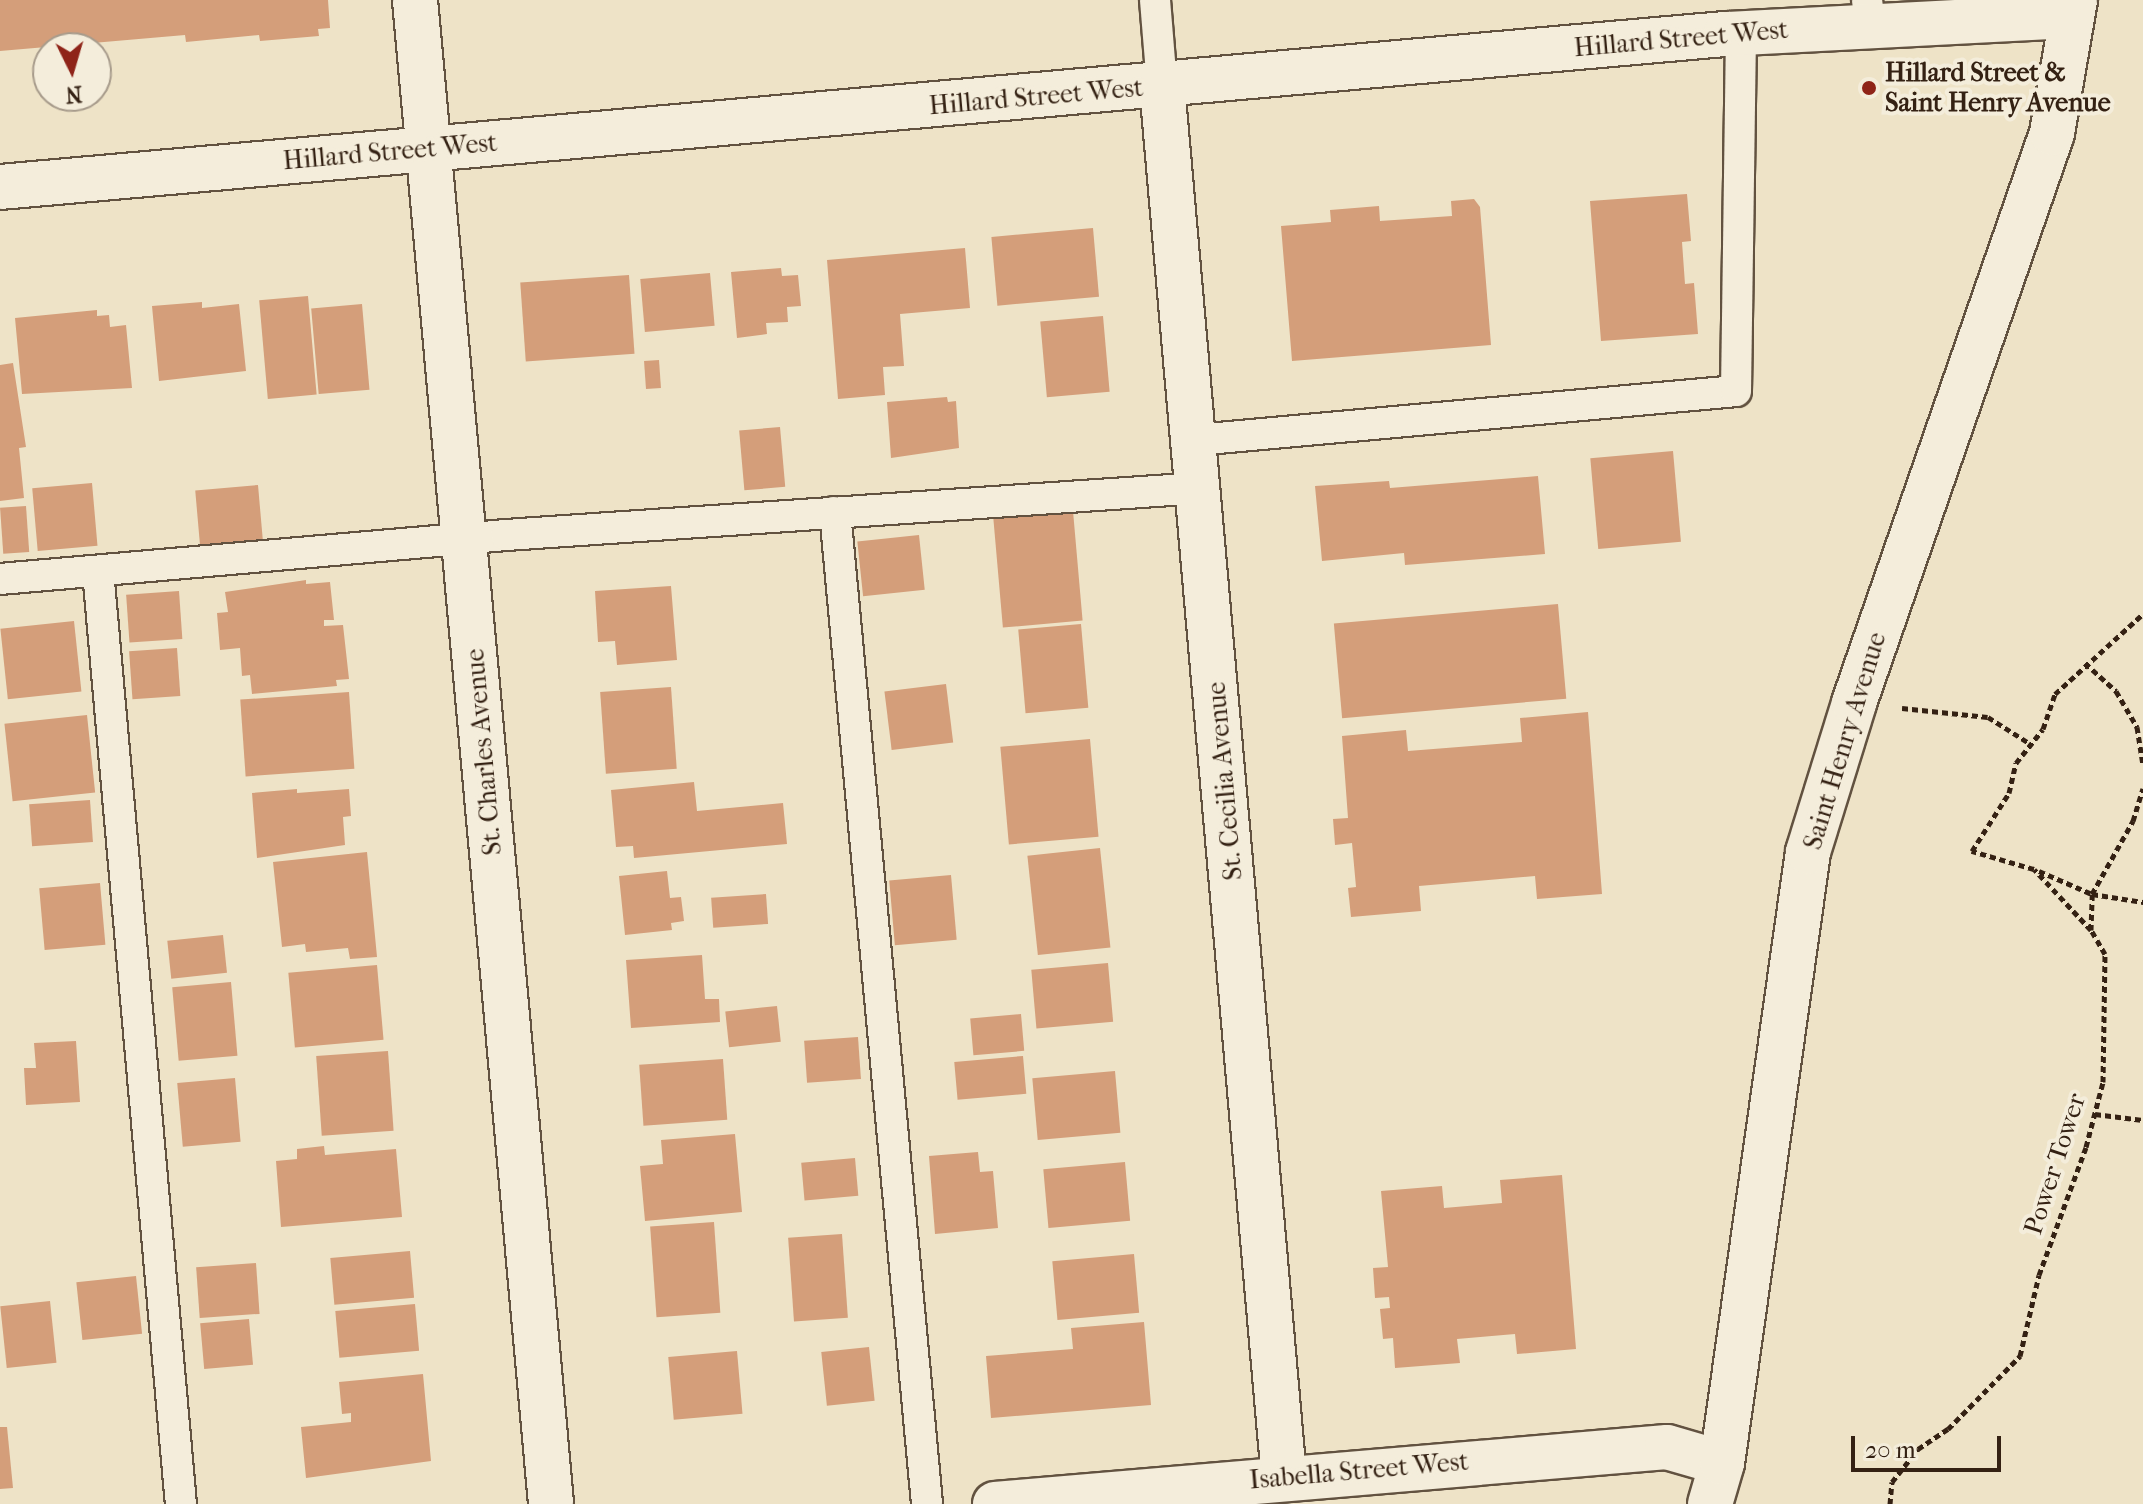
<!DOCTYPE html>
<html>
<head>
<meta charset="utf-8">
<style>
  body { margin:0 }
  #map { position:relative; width:2143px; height:1504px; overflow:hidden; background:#eee3c7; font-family:"IM FELL French Canon",serif }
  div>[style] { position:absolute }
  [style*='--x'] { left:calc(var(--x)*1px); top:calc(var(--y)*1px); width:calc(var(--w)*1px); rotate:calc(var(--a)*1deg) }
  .building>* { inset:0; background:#d49e7a; transform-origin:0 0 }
  .path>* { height:5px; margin-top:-2.5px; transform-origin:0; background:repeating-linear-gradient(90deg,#342113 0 6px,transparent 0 10px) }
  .roads { filter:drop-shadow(2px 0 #625240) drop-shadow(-2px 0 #625240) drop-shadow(0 2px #625240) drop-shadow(0 -2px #625240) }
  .lane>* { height:30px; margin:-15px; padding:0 15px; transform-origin:15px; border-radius:15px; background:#f4eddb }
  .street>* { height:44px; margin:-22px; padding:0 22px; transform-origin:22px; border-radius:22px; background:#f4eddb }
  .dots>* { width:22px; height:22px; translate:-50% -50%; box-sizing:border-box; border:4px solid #f4eddb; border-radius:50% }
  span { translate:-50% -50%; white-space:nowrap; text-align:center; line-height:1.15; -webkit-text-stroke:8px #f4eddb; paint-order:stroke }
  .street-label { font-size:26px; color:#342113 }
  .poi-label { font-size:26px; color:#342113; font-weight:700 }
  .left { translate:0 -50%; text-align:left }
  .north { position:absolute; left:32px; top:32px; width:80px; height:80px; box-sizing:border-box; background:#f4eddb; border:2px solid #a79b8b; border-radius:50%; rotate:175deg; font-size:22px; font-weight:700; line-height:32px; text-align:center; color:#342113 }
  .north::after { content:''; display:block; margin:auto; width:28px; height:36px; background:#8f2418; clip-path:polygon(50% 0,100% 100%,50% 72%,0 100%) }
  .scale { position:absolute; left:1851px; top:1436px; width:150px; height:36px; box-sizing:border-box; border:4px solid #342113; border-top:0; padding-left:10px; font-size:24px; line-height:28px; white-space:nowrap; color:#342113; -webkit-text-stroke:6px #f4eddb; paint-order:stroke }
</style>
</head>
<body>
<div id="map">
  <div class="building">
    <i style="clip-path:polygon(0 0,328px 0,330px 28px,318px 29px,319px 36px,260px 41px,259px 35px,186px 42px,185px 35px,0 51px)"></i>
    <i style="clip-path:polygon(1687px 194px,1691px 241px,1682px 242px,1685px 284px,1694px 283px,1698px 334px,1601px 341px,1590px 201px)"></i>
    <i style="clip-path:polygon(1474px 199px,1480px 207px,1491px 345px,1292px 361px,1281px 226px,1331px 222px,1330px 210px,1379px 206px,1380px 221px,1452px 216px,1451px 201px)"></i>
    <i style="left:1093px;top:228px;width:69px;height:102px;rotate:85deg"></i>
    <i style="clip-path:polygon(965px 248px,970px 308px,900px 314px,904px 366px,883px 367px,885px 395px,838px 399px,827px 260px)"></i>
    <i style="clip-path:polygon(781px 268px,782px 276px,798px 275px,801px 306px,787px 307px,788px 322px,766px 323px,767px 334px,737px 338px,731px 272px)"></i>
    <i style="left:710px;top:273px;width:53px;height:70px;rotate:85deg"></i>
    <i style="left:629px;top:275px;width:79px;height:109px;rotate:86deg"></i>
    <i style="left:308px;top:296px;width:99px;height:49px;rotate:85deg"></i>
    <i style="clip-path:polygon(202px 302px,202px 308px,239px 304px,246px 371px,159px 381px,152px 306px)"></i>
    <i style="left:362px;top:304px;width:86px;height:51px;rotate:85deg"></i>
    <i style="clip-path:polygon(97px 310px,97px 316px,109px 315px,110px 327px,126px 325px,132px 388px,22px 394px,15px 318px)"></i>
    <i style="left:1103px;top:316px;width:76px;height:63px;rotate:85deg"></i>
    <i style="left:659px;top:360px;width:28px;height:15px;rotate:86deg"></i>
    <i style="clip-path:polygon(13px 363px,26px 447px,19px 448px,24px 498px,0 501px,0 365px)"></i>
    <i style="clip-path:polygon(947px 397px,948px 402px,956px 401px,959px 448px,891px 458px,887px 402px)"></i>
    <i style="left:780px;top:427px;width:60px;height:41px;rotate:85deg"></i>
    <i style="left:1673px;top:451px;width:91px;height:83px;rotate:85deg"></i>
    <i style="clip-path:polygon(1538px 476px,1545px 554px,1405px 565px,1404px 553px,1322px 561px,1315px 486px,1389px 481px,1390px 488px)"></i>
    <i style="left:92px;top:483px;width:63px;height:60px;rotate:85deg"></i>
    <i style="left:258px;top:485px;width:55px;height:63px;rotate:85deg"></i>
    <i style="left:26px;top:506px;width:46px;height:26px;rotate:86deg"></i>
    <i style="left:1073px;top:511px;width:110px;height:80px;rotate:85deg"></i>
    <i style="left:919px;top:535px;width:55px;height:62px;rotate:84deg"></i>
    <i style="clip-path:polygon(306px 580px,306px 584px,330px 582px,334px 620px,324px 620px,324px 626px,343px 625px,349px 679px,336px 680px,337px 686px,252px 694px,250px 675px,242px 676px,240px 648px,220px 650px,217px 613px,228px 612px,225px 592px)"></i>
    <i style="clip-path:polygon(671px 586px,677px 660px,617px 665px,615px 641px,598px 642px,595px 591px)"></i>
    <i style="left:179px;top:591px;width:48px;height:53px;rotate:86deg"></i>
    <i style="left:1558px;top:604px;width:95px;height:225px;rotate:85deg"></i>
    <i style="left:74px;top:621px;width:71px;height:74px;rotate:84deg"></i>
    <i style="left:1081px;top:624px;width:84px;height:63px;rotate:85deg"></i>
    <i style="left:177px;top:648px;width:48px;height:48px;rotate:86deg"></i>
    <i style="left:946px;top:684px;width:59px;height:62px;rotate:83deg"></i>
    <i style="left:671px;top:687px;width:82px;height:71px;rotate:86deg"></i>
    <i style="left:349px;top:692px;width:77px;height:109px;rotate:86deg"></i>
    <i style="clip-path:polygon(1588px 712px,1602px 894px,1537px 899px,1535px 876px,1419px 886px,1421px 911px,1351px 917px,1348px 888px,1356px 887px,1352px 843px,1335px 845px,1333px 819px,1348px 818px,1342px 736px,1406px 730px,1408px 751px,1522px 742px,1520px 718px)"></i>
    <i style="left:87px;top:715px;width:78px;height:83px;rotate:84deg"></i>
    <i style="left:1090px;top:739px;width:98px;height:90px;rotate:85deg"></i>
    <i style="clip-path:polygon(694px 782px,697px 811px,783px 803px,787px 844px,634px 858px,633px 846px,616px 847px,611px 790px)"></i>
    <i style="clip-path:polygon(297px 789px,297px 793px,349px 789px,351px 816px,343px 817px,345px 845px,257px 858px,252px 793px)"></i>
    <i style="left:90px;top:800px;width:42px;height:61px;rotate:86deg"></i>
    <i style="left:1100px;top:848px;width:100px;height:73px;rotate:84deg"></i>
    <i style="clip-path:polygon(367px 852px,377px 957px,350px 959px,348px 948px,306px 952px,305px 944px,282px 947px,273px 862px)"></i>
    <i style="clip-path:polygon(667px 871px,670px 898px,681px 897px,684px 921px,671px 923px,672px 930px,625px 935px,619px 876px)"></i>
    <i style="left:951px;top:875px;width:65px;height:62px;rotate:85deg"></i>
    <i style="left:100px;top:883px;width:62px;height:61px;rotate:85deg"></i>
    <i style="left:766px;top:894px;width:30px;height:55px;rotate:86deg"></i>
    <i style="left:223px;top:935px;width:38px;height:56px;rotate:84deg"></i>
    <i style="clip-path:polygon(702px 955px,705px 999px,719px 999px,720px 1022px,631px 1028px,626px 960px)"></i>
    <i style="left:1108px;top:963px;width:59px;height:77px;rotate:85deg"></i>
    <i style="left:377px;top:965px;width:75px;height:89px;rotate:85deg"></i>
    <i style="left:231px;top:982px;width:74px;height:59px;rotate:85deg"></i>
    <i style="left:777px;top:1006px;width:36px;height:52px;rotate:84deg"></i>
    <i style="left:1021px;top:1014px;width:37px;height:51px;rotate:85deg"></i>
    <i style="left:858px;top:1037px;width:42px;height:54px;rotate:86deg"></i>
    <i style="clip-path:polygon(76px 1041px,80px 1102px,26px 1105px,24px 1068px,36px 1068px,34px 1043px)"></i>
    <i style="left:388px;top:1051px;width:80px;height:72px;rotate:86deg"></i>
    <i style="left:1023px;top:1056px;width:38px;height:69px;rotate:85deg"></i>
    <i style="left:723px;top:1059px;width:61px;height:84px;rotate:86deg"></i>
    <i style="left:1115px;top:1071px;width:62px;height:83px;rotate:85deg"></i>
    <i style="left:235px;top:1078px;width:64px;height:58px;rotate:85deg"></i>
    <i style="clip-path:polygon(735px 1134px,742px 1212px,645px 1221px,640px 1166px,663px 1164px,661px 1140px)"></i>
    <i style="clip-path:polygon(324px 1146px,325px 1155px,396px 1149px,402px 1217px,281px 1227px,276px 1161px,297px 1159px,297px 1149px)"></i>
    <i style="clip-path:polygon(978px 1152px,980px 1172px,993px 1171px,998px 1228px,935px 1234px,929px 1156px)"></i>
    <i style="left:855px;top:1158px;width:38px;height:54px;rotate:85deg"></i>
    <i style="left:1125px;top:1162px;width:59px;height:82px;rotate:85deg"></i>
    <i style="clip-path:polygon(1562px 1175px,1576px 1349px,1517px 1354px,1515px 1334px,1457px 1339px,1460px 1363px,1395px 1368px,1393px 1338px,1383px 1339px,1380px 1309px,1390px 1308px,1389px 1297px,1375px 1298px,1373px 1268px,1388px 1267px,1381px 1191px,1442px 1186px,1444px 1208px,1502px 1203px,1500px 1180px)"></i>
    <i style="left:714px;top:1222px;width:91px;height:64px;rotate:86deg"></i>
    <i style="left:842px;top:1234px;width:84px;height:54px;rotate:86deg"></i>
    <i style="left:410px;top:1251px;width:47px;height:80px;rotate:85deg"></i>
    <i style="left:1134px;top:1254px;width:59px;height:82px;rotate:85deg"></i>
    <i style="left:256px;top:1263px;width:51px;height:60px;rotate:86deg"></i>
    <i style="left:136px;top:1276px;width:58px;height:60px;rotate:84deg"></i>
    <i style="left:50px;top:1301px;width:62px;height:50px;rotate:84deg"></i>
    <i style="left:415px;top:1304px;width:47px;height:80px;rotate:85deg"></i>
    <i style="left:249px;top:1319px;width:46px;height:49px;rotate:85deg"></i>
    <i style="clip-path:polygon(1144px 1322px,1151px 1405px,991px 1418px,986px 1356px,1073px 1349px,1071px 1328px)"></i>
    <i style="left:869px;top:1347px;width:54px;height:48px;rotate:84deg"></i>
    <i style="left:737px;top:1351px;width:63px;height:69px;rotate:85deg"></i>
    <i style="clip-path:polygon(423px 1374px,431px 1461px,306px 1478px,301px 1427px,351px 1422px,351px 1413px,342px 1414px,339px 1382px)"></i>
    <i style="clip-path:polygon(0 1427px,7px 1427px,13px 1488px,0 1489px)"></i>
  </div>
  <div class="path">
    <i style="--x:2085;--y:663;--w:42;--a:42.1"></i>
    <i style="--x:2116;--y:691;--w:42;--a:59.7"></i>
    <i style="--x:2137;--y:727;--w:37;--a:81"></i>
    <i style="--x:1902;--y:708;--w:86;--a:6"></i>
    <i style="--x:1988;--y:717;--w:49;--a:32.4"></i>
    <i style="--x:2039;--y:871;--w:58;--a:23.5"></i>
    <i style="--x:2092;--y:894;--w:52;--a:8.9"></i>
    <i style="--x:2091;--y:930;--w:36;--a:-88"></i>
    <i style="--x:2092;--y:894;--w:84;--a:-60.7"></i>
    <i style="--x:2133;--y:821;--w:34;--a:-73"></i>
    <i style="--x:2095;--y:1114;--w:48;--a:7.1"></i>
    <i style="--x:1890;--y:1504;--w:22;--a:-85"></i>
    <i style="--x:1892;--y:1482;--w:42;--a:-51.8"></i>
    <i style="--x:1918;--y:1449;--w:36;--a:-34"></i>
    <i style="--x:1948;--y:1429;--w:103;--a:-45.4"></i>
    <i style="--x:2020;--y:1356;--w:83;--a:-76.8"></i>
    <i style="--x:2039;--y:1275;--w:136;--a:-69.8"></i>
    <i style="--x:2086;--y:1147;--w:67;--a:-75.3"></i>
    <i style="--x:2103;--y:1082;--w:128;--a:-89.1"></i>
    <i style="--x:2105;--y:954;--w:28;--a:-120"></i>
    <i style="--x:2091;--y:930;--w:83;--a:-133.1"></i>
    <i style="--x:2034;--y:869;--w:65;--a:-163.8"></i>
    <i style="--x:1972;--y:851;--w:69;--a:-57.5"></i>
    <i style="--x:2009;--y:793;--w:31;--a:-77"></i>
    <i style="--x:2016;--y:763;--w:43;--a:-51.5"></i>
    <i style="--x:2043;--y:729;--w:37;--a:-71"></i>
    <i style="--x:2055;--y:694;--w:119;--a:-42.3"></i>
  </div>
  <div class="roads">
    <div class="lane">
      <i style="--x:1155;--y:0;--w:86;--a:85.3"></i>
      <i style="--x:1867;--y:0;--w:24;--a:83"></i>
      <i style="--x:1196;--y:440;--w:542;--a:-5.18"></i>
      <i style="--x:1736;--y:391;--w:357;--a:-89.2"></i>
      <i style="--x:835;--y:512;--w:996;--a:84.7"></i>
      <i style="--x:98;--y:571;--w:937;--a:84.92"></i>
      <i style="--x:0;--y:579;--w:508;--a:-4.97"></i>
      <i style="--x:506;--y:535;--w:696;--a:-3.87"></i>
    </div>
    <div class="street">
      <i style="--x:415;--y:0;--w:1510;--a:84.83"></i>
      <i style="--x:1162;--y:86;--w:1396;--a:84.99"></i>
      <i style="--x:0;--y:187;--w:1733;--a:-5.07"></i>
      <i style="--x:1726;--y:34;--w:346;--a:-3"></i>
      <i style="--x:995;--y:1504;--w:674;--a:-4.85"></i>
      <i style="--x:1667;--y:1447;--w:57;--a:16.2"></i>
      <i style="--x:1710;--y:1504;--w:43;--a:-73.7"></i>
      <i style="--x:1722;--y:1463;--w:617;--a:-81.99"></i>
      <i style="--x:1808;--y:852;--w:156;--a:-72.8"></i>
      <i style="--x:1854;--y:703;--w:603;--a:-70.84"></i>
      <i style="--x:2052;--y:133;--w:135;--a:-80.2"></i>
    </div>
  </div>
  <div class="dots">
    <i style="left:1869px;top:88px;background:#8f2418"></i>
  </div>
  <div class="street-label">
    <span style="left:1681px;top:39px;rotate:-5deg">Hillard Street West</span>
    <span style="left:1036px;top:97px;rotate:-5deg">Hillard Street West</span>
    <span style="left:390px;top:152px;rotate:-5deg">Hillard Street West</span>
    <span style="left:1845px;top:741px;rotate:-73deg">Saint Henry Avenue</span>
    <span style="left:484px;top:752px;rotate:-95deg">St. Charles Avenue</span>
    <span style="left:1225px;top:781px;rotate:-95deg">St. Cecilia Avenue</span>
    <span style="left:2055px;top:1164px;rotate:-72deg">Power Tower</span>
    <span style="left:1359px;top:1471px;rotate:-5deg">Isabella Street West</span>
  </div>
  <div class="poi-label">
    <span class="left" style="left:1885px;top:88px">Hillard Street &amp;<br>Saint Henry Avenue</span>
  </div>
  <div class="north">N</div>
  <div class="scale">20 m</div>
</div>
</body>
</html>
